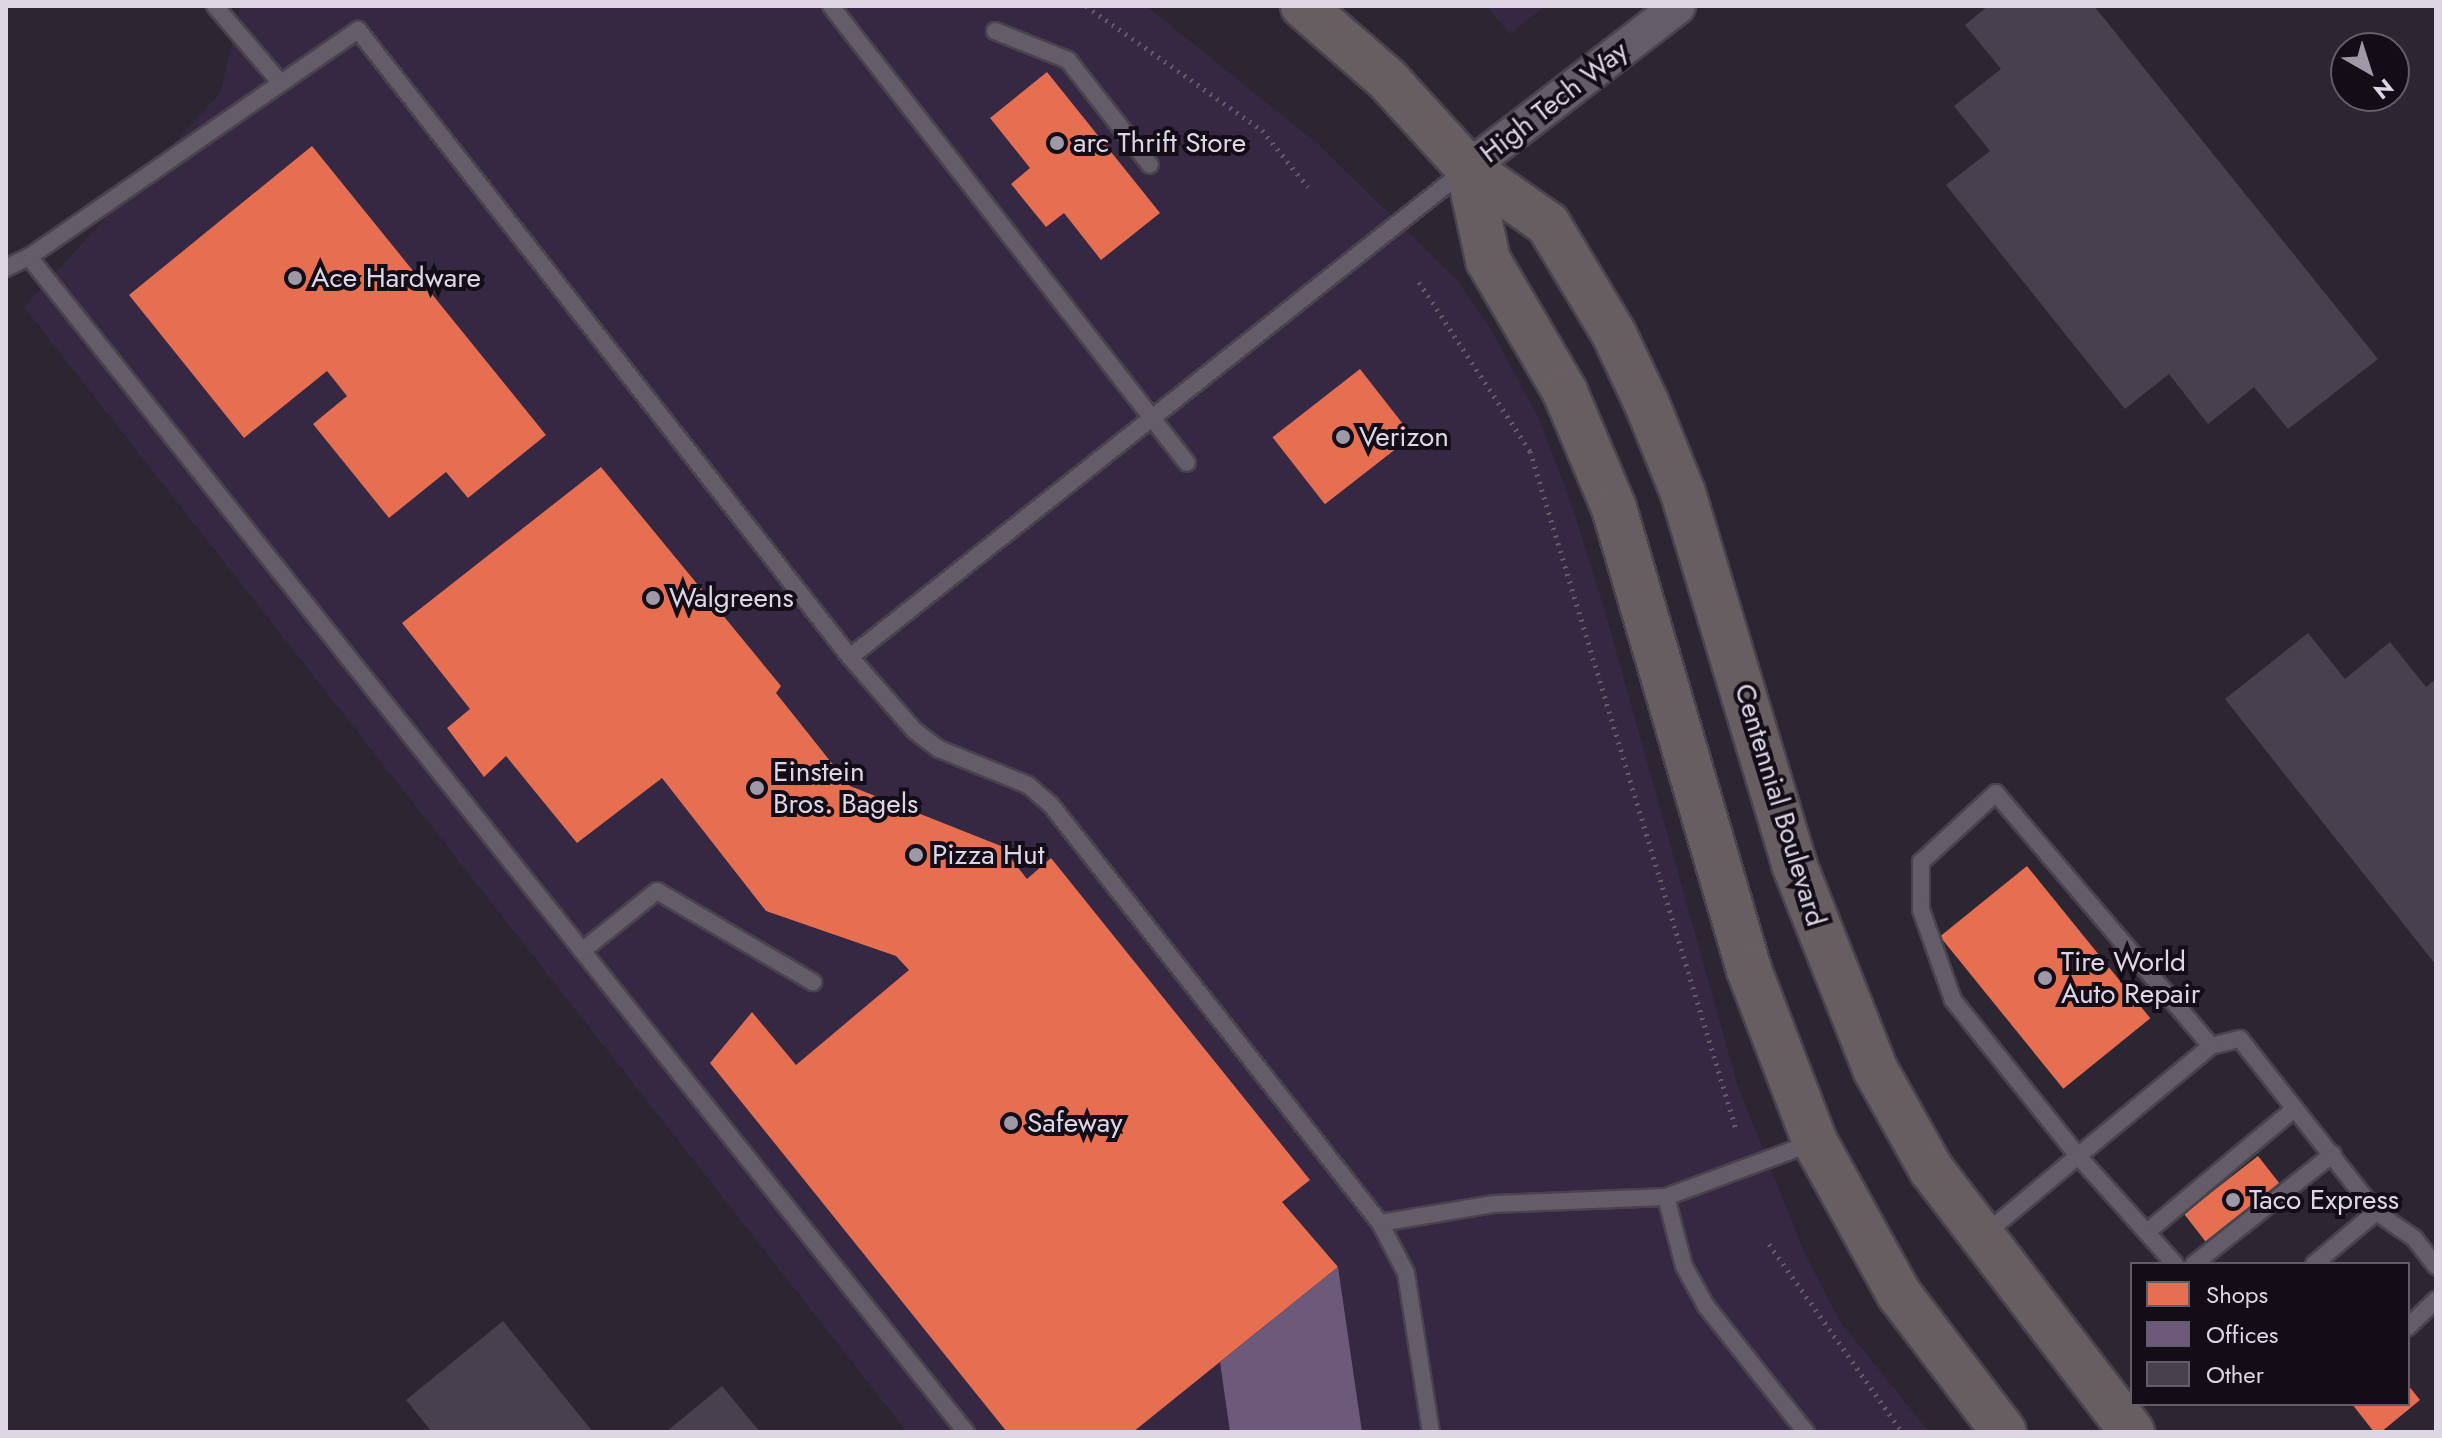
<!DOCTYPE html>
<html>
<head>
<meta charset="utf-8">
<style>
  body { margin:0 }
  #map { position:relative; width:2442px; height:1438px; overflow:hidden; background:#2c2632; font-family:Jost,sans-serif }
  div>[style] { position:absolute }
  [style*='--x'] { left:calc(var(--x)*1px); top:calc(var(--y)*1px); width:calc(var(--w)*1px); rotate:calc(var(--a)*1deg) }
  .built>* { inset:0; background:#362742 }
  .shops>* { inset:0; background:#e76f51; transform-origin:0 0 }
  .offices>* { inset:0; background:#6d597a }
  .building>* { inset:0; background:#48404f }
  .path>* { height:5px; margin-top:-2.5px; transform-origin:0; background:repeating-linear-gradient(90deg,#625c66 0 2px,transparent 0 8px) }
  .roads { filter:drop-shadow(2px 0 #49434e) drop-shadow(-2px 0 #49434e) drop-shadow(0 2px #49434e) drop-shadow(0 -2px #49434e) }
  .service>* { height:16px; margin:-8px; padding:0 8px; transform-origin:8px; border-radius:8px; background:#625d68 }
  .minor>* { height:34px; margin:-17px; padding:0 17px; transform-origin:17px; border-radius:17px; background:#625d68 }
  .primary>* { height:44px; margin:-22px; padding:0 22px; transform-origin:22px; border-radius:22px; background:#675e61 }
  .dots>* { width:22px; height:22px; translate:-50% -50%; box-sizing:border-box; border:4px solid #120d17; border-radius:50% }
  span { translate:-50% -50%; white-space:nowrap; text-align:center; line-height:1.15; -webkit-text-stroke:8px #120d17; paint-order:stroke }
  .street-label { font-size:28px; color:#ddd6e5 }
  .poi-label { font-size:28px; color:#ddd6e5 }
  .left { translate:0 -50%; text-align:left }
  .frame { position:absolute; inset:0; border:8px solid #ddd6e5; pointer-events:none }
  .legend { position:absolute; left:2130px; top:1262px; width:280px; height:144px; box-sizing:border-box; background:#120d17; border:2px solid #635d69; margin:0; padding:10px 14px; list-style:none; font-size:24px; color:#ddd6e5 }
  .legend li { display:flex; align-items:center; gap:16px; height:40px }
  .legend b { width:40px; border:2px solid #635d69 }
  .north { position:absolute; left:2330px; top:32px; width:80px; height:80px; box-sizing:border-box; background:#120d17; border:2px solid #635d69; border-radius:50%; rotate:141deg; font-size:22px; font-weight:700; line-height:32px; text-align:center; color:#ddd6e5 }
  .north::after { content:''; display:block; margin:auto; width:28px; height:36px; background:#9f98a6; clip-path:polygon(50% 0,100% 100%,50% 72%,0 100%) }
</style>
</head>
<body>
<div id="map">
  <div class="built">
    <i style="clip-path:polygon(241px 6px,1146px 6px,1319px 145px,1456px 279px,1489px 326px,1538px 417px,1571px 503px,1604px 608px,1738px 1087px,1805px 1254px,1839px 1320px,1929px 1432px,907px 1432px,24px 307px,220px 93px)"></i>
    <i style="clip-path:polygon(1486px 6px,1545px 6px,1510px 34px)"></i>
  </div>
  <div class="shops">
    <i style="clip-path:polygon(1047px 72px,1160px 213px,1101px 260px,1064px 213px,1046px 227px,1011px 184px,1030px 168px,990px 118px)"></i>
    <i style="clip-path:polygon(312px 146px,546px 435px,468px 498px,446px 472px,389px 518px,313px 424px,347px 396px,327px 371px,244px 438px,129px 295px)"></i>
    <i style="left:1360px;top:369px;width:85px;height:111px;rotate:52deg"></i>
    <i style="clip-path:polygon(601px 467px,781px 686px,776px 693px,850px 786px,1001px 846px,1027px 879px,1051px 858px,1310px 1180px,1282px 1202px,1338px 1267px,1133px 1432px,1007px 1432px,710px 1063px,752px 1012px,796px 1065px,909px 970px,896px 956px,766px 911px,662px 778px,577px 843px,506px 756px,484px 777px,447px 728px,470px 709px,402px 623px)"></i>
    <i style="left:2027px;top:866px;width:196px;height:112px;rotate:51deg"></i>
    <i style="left:2258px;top:1156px;width:36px;height:94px;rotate:52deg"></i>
    <i style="clip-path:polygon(2408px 1385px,2420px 1400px,2381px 1432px,2374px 1432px,2352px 1404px,2408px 1404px)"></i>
  </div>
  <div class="offices">
    <i style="clip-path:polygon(1338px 1267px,1362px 1432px,1230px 1432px,1220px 1362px)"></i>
  </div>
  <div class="building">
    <i style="clip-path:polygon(1988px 6px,2094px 6px,2378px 359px,2288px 429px,2254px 387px,2208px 424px,2169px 374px,2125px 409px,1946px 185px,1990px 151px,1954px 106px,2001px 69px,1965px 25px)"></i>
    <i style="clip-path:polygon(2308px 633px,2345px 679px,2390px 642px,2426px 687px,2436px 679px,2436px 965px,2225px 699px)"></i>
    <i style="clip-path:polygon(503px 1321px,593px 1432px,432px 1432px,406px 1400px)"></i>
    <i style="clip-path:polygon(722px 1386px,760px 1432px,666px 1432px)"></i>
  </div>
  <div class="path">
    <i style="--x:1086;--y:6;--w:215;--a:35.2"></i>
    <i style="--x:1262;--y:130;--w:73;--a:51.1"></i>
    <i style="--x:1419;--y:282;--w:202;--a:56.7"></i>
    <i style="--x:1530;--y:451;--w:709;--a:73.1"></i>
    <i style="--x:1769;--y:1244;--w:230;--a:54.7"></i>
  </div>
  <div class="roads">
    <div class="service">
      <i style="--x:215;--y:6;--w:99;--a:49.5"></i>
      <i style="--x:831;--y:6;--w:579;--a:52.08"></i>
      <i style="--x:995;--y:31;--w:79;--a:21.7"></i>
      <i style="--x:1068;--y:60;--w:133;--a:52"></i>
      <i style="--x:29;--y:257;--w:1503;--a:51.43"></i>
      <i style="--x:6;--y:268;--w:25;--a:-26"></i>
      <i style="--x:29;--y:257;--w:400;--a:-34.6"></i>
      <i style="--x:358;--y:30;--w:797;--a:51.88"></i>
      <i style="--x:850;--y:657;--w:98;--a:48.7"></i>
      <i style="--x:915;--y:731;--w:30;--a:37"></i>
      <i style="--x:939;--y:749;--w:96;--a:22"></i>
      <i style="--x:1028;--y:785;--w:30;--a:41"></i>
      <i style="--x:1051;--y:805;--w:532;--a:51.79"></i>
      <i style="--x:1380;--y:1223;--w:56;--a:62.5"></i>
      <i style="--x:1406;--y:1273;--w:161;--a:81.1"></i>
      <i style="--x:850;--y:657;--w:783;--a:-38.36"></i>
      <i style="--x:582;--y:951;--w:96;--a:-38.7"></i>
      <i style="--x:657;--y:891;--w:181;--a:30.3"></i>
      <i style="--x:2211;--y:1046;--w:30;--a:-14"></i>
      <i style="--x:2240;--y:1039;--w:220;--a:51.8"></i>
      <i style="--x:2376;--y:1212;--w:81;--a:140"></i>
      <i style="--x:1666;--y:1197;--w:71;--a:75.4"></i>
      <i style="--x:1684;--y:1266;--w:46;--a:61.2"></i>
      <i style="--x:1706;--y:1306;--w:161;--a:51.6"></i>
      <i style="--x:2376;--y:1212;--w:46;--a:34.4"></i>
      <i style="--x:2414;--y:1238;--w:36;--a:52"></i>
      <i style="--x:1380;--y:1223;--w:116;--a:-9.5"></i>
      <i style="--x:1494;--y:1204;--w:172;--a:-2.3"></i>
      <i style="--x:1666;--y:1197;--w:159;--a:-20.3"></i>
      <i style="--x:2147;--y:1232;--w:192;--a:-39.9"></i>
      <i style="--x:1985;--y:1234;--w:121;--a:-40"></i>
      <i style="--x:2078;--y:1156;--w:173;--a:-39.6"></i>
      <i style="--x:2211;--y:1046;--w:332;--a:-130.4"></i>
      <i style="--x:1996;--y:793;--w:102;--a:137.4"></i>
      <i style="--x:1921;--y:862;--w:48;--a:90"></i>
      <i style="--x:1921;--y:910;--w:96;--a:70.4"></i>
      <i style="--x:1953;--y:1000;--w:200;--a:51.3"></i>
      <i style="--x:2078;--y:1156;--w:145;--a:48.1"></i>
      <i style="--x:2194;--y:1264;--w:177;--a:-38.4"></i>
      <i style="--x:2408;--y:1327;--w:39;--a:-44"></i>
    </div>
    <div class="minor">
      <i style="--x:1468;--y:168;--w:265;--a:-37.6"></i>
    </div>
    <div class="primary">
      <i style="--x:1303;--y:6;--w:111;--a:41"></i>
      <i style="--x:1387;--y:79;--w:120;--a:47.7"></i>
      <i style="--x:1468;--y:168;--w:98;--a:35"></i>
      <i style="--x:1548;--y:224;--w:128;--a:59"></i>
      <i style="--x:1614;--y:334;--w:77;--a:64.8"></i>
      <i style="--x:1647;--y:404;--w:96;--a:68"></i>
      <i style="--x:1683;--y:493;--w:387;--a:73.3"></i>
      <i style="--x:1794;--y:864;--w:220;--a:68.4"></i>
      <i style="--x:1875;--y:1069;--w:115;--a:60.8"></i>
      <i style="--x:1931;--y:1169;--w:331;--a:52.6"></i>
      <i style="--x:1468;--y:168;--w:94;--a:77.7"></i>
      <i style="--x:1488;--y:260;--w:153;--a:59.7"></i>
      <i style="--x:1565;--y:392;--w:126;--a:67.1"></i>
      <i style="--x:1614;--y:508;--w:481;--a:73.7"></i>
      <i style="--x:1749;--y:970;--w:184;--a:69"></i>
      <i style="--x:1815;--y:1142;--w:174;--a:61.1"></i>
      <i style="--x:1899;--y:1294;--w:173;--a:52.7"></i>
    </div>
  </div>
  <div class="dots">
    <i style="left:1057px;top:143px;background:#9f98a6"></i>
    <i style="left:295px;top:278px;background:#9f98a6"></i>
    <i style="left:1343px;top:437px;background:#9f98a6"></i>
    <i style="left:653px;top:598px;background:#9f98a6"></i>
    <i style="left:757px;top:788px;background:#9f98a6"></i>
    <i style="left:916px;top:855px;background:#9f98a6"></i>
    <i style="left:2045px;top:978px;background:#9f98a6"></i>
    <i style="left:1011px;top:1123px;background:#9f98a6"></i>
    <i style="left:2233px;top:1200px;background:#9f98a6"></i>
  </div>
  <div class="street-label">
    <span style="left:1554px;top:102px;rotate:-38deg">High Tech Way</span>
    <span style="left:1780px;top:805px;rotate:73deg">Centennial Boulevard</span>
  </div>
  <div class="poi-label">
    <span class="left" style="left:1073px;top:143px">arc Thrift Store</span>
    <span class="left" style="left:311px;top:278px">Ace Hardware</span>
    <span class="left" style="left:1359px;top:437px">Verizon</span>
    <span class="left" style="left:669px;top:598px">Walgreens</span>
    <span class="left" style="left:773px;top:788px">Einstein<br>Bros. Bagels</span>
    <span class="left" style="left:932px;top:855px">Pizza Hut</span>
    <span class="left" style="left:2061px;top:978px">Tire World<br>Auto Repair</span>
    <span class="left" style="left:1027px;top:1123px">Safeway</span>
    <span class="left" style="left:2249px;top:1200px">Taco Express</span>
  </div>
  <div class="frame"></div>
  <ul class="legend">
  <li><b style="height:22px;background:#e76f51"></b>Shops</li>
  <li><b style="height:22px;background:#6d597a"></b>Offices</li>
  <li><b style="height:22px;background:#48404f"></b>Other</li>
  </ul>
  <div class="north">N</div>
</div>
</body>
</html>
